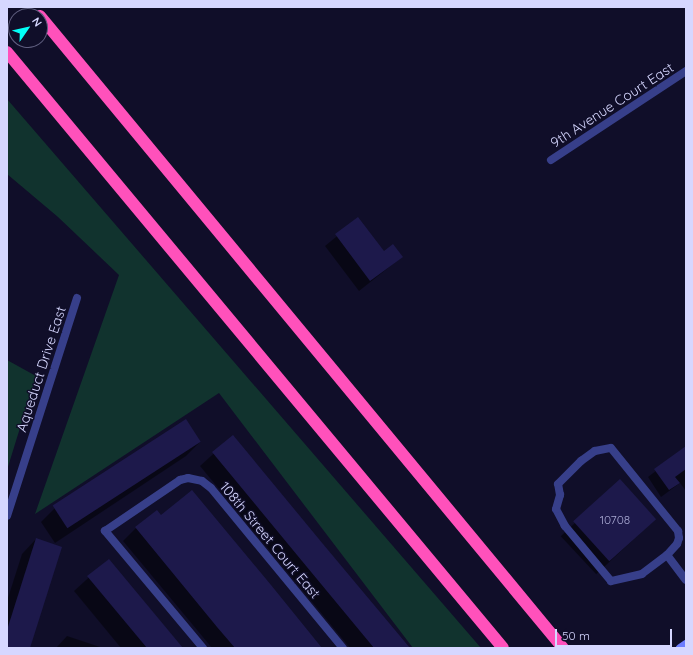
<!DOCTYPE html>
<html>
<head>
<meta charset="utf-8">
<style>
  body { margin:0 }
  #map { position:relative; width:693px; height:655px; overflow:hidden; background:#100e29; font-family:Quicksand,sans-serif }
  div>[style] { position:absolute }
  [style*='--x'] { left:calc(var(--x)*1px); top:calc(var(--y)*1px); width:calc(var(--w)*1px); rotate:calc(var(--a)*1deg) }
  .green>* { inset:0; background:#11332e }
  .shadow>* { inset:0; background:#0007; transform-origin:0 0 }
  .building>* { inset:0; background:#1d194b; transform-origin:0 0 }
  .lane>* { height:8px; margin:-4px; padding:0 4px; transform-origin:4px; border-radius:4px; background:#373f8a }
  .street>* { height:8px; margin:-4px; padding:0 4px; transform-origin:4px; border-radius:4px; background:#373f8a }
  .secondary>* { height:8px; margin:-4px; padding:0 4px; transform-origin:4px; border-radius:4px; background:#6d7dff }
  .highway>* { height:12px; margin:-6px; padding:0 6px; transform-origin:6px; border-radius:6px; background:#ff51bb }
  span { translate:-50% -50%; white-space:nowrap; text-align:center; line-height:1.15; -webkit-text-stroke:3px #100e29; paint-order:stroke }
  .number-label { font-size:12px; color:#a8a8d2 }
  .number-label span { -webkit-text-stroke-width:0 }
  .street-label { font-size:14px; color:#d6d7ff }
  .frame { position:absolute; inset:0; border:8px solid #d6d7ff; pointer-events:none }
  .north { position:absolute; left:8px; top:8px; width:40px; height:40px; box-sizing:border-box; background:#100e29; border:1px solid #5f5e7f; border-radius:50%; rotate:56deg; font-size:11px; font-weight:700; line-height:16px; text-align:center; color:#d6d7ff }
  .north::after { content:''; display:block; margin:auto; width:14px; height:18px; background:#02fff7; clip-path:polygon(50% 0,100% 100%,50% 72%,0 100%) }
  .scale { position:absolute; left:555px; top:629px; width:117px; height:18px; box-sizing:border-box; border:2px solid #d6d7ff; border-top:0; padding-left:5px; font-size:12px; line-height:14px; white-space:nowrap; color:#d6d7ff; -webkit-text-stroke:3px #100e29; paint-order:stroke }
</style>
</head>
<body>
<div id="map">
  <div class="green">
    <i style="clip-path:polygon(7px 99px,228px 355px,481px 648px,413px 648px,219px 393px,35px 514px,119px 275px,58px 217px,7px 174px)"></i>
    <i style="clip-path:polygon(7px 360px,36px 376px,7px 470px)"></i>
  </div>
  <div class="shadow">
    <i style="clip-path:polygon(358px 219px,383px 252px,402px 257px,359px 291px,325px 246px)"></i>
    <i style="clip-path:polygon(233px 436px,408px 648px,350px 648px,200px 466px)"></i>
    <i style="clip-path:polygon(200px 442px,186px 456px,55px 543px,41px 522px,55px 508px)"></i>
    <i style="clip-path:polygon(683px 450px,686px 454px,686px 491px,680px 483px,661px 497px,648px 477px)"></i>
    <i style="left:620px;top:481px;width:52px;height:81px;rotate:47deg"></i>
    <i style="clip-path:polygon(161px 517px,321px 648px,212px 648px,123px 541px,136px 528px)"></i>
    <i style="clip-path:polygon(36px 539px,29px 648px,7px 648px,7px 601px,22px 554px)"></i>
    <i style="clip-path:polygon(108px 560px,182px 648px,121px 648px,74px 591px)"></i>
    <i style="clip-path:polygon(67px 636px,103px 648px,56px 648px)"></i>
  </div>
  <div class="building">
    <i style="clip-path:polygon(358px 217px,384px 251px,393px 244px,403px 257px,370px 281px,335px 234px)"></i>
    <i style="left:186px;top:419px;width:27px;height:159px;rotate:57deg"></i>
    <i style="clip-path:polygon(233px 435px,323px 544px,410px 648px,374px 648px,302px 561px,212px 452px)"></i>
    <i style="clip-path:polygon(686px 446px,686px 469px,675px 477px,680px 483px,669px 490px,654px 469px)"></i>
    <i style="left:620px;top:479px;width:54px;height:63px;rotate:48deg"></i>
    <i style="clip-path:polygon(192px 490px,271px 585px,322px 648px,235px 648px,217px 627px,135px 527px,157px 510px,161px 515px)"></i>
    <i style="clip-path:polygon(36px 538px,62px 547px,30px 648px,7px 648px,7px 630px)"></i>
    <i style="clip-path:polygon(109px 559px,183px 648px,147px 648px,87px 576px)"></i>
  </div>
  <div class="lane">
    <i style="--x:611;--y:448;--w:107;--a:51.1"></i>
    <i style="--x:678;--y:531;--w:7;--a:82"></i>
    <i style="--x:679;--y:538;--w:6;--a:108"></i>
    <i style="--x:677;--y:544;--w:15;--a:132"></i>
    <i style="--x:667;--y:555;--w:31;--a:143"></i>
    <i style="--x:642;--y:574;--w:32;--a:167"></i>
    <i style="--x:611;--y:581;--w:72;--a:-129.9"></i>
    <i style="--x:565;--y:526;--w:19;--a:-118"></i>
    <i style="--x:556;--y:509;--w:15;--a:-74"></i>
    <i style="--x:560;--y:495;--w:11;--a:-100"></i>
    <i style="--x:558;--y:484;--w:33;--a:-45"></i>
    <i style="--x:581;--y:461;--w:17;--a:-36"></i>
    <i style="--x:595;--y:451;--w:16;--a:-11"></i>
    <i style="--x:667;--y:555;--w:31;--a:53"></i>
  </div>
  <div class="street">
    <i style="--x:551;--y:160;--w:162;--a:-33.4"></i>
    <i style="--x:7;--y:516;--w:229;--a:-72.2"></i>
    <i style="--x:203;--y:648;--w:153;--a:-129.9"></i>
    <i style="--x:105;--y:531;--w:91;--a:-34.2"></i>
    <i style="--x:180;--y:480;--w:8;--a:-14"></i>
    <i style="--x:188;--y:478;--w:14;--a:12"></i>
    <i style="--x:202;--y:481;--w:11;--a:38"></i>
    <i style="--x:211;--y:488;--w:207;--a:50.5"></i>
  </div>
  <div class="secondary">
    <i style="--x:680;--y:648;--w:7;--a:-34"></i>
  </div>
  <div class="highway">
    <i style="--x:40;--y:16;--w:820;--a:50.39"></i>
    <i style="--x:7;--y:52;--w:775;--a:50.23"></i>
  </div>
  <div class="number-label">
    <span style="left:615px;top:520px">10708</span>
  </div>
  <div class="street-label">
    <span style="left:612px;top:105px;rotate:-33deg">9th Avenue Court East</span>
    <span style="left:41px;top:369px;rotate:-72deg">Aqueduct Drive East</span>
    <span style="left:270px;top:540px;rotate:50deg">108th Street Court East</span>
  </div>
  <div class="frame"></div>
  <div class="north">N</div>
  <div class="scale">50 m</div>
</div>
</body>
</html>
